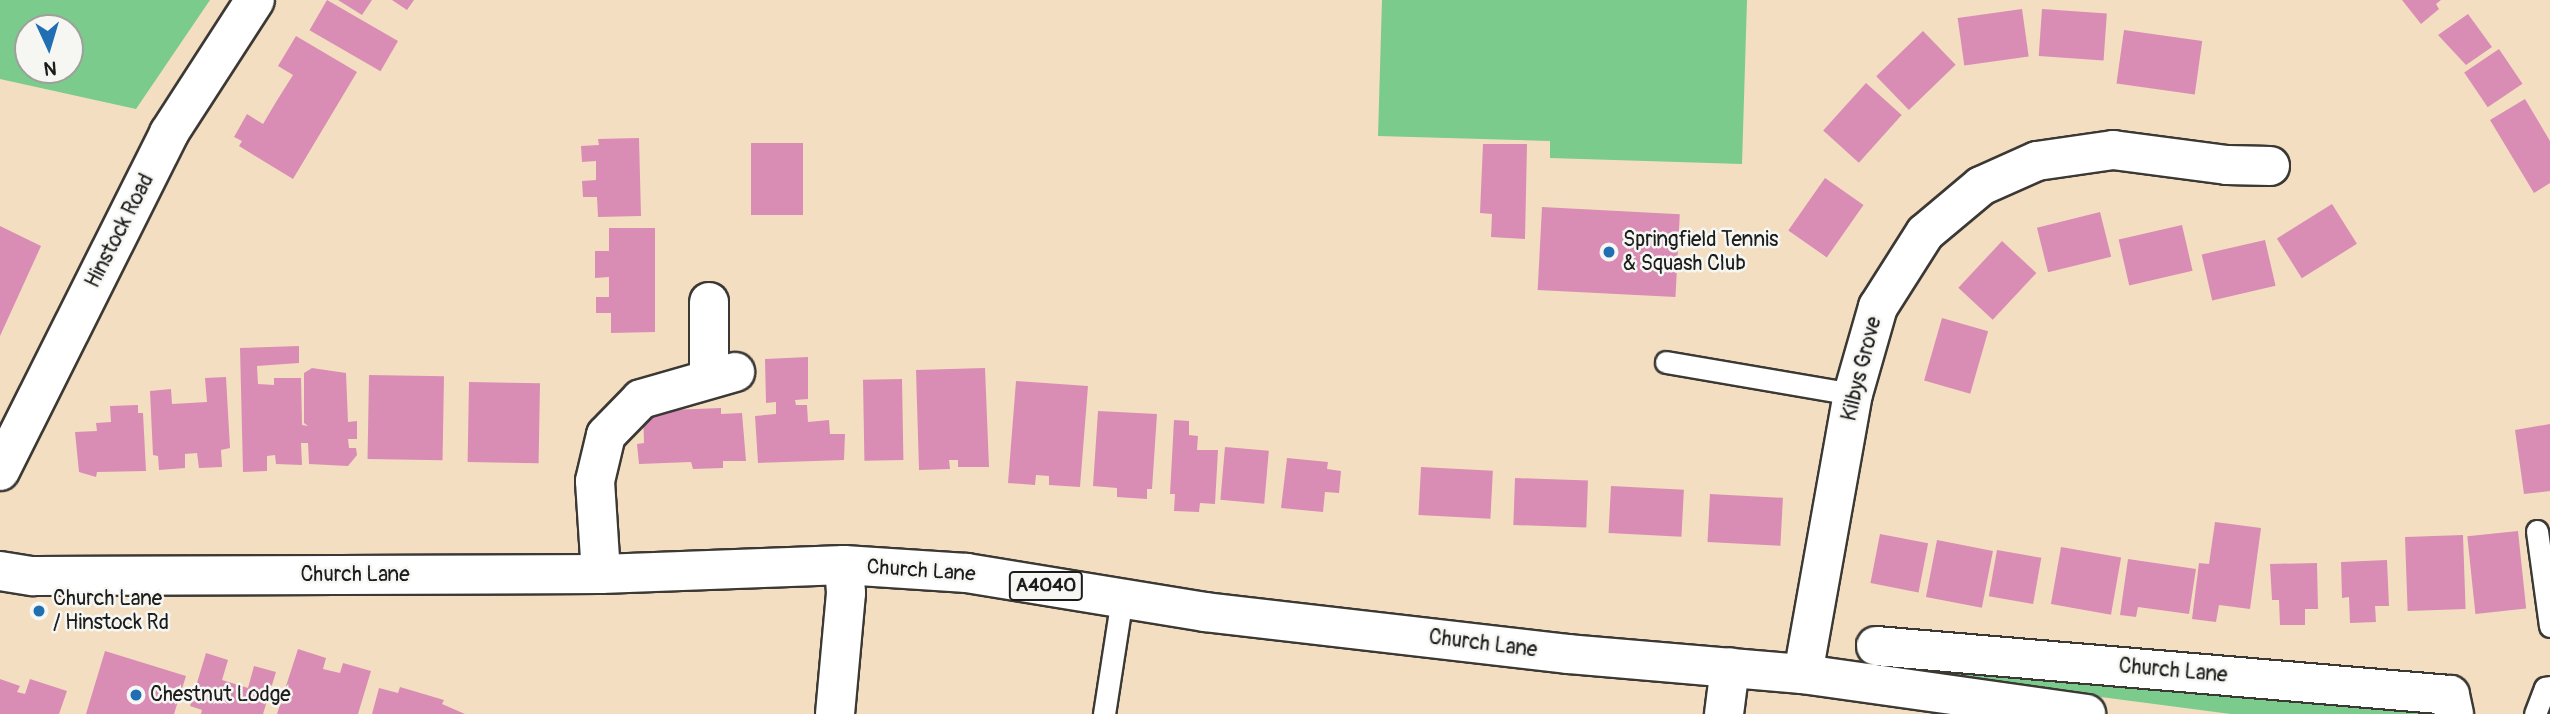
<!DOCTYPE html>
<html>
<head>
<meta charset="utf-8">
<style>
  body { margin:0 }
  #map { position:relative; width:2550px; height:714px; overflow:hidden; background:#f3dec2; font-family:Pangolin,sans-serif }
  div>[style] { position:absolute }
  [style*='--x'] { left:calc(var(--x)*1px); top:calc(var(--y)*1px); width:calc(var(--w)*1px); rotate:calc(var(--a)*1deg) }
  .green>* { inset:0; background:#7acb8c }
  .building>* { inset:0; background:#d98db4; transform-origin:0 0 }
  .roads { filter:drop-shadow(2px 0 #3c3935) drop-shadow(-2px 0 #3c3935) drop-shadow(0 2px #3c3935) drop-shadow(0 -2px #3c3935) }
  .lane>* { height:21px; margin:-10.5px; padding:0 10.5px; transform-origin:10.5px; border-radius:10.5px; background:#fff }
  .street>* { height:38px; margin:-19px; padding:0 19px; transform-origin:19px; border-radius:19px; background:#fff }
  .primary>* { height:38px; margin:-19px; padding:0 19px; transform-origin:19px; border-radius:19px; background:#fff }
  .dots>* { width:19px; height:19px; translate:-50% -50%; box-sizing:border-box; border:4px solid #f6f6f2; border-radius:50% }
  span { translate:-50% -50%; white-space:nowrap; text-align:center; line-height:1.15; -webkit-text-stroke:5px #f6f6f2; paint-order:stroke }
  .shield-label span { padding:2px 5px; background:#f6f6f2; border:2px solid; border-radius:5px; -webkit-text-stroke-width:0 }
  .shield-label { font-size:19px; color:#1c1c1c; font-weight:700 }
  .street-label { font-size:21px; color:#1c1c1c }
  .poi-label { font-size:21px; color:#1c1c1c }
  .left { translate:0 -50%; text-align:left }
  .north { position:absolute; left:14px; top:14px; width:70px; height:70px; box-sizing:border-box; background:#f6f6f2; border:2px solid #9f9f9c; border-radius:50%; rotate:176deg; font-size:19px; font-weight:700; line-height:28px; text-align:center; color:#1c1c1c }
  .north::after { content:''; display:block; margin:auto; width:24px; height:32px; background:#1f6fb2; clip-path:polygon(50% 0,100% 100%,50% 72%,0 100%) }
</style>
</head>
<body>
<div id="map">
  <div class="green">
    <i style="clip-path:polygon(evenodd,0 0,210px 0,136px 109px,0 79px,0 0,70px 28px,70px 70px,28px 70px,28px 28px,70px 28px)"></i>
    <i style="clip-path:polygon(1382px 0,1747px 0,1742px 164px,1550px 158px,1550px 141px,1378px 136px)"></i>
    <i style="clip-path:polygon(1923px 665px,2419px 710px,2420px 714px,2231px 714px,1924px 674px)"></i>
  </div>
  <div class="building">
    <i style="left:327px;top:0;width:82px;height:35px;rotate:30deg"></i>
    <i style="clip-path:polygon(338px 0,372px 0,362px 15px)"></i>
    <i style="clip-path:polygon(392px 0,414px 0,407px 10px)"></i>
    <i style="clip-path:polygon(2402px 0,2441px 0,2436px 4px,2439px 9px,2421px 24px)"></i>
    <i style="left:2022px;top:9px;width:48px;height:65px;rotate:82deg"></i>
    <i style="left:2042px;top:9px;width:65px;height:47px;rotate:4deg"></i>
    <i style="clip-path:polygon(2468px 14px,2492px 47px,2466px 65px,2438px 35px)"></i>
    <i style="left:2124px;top:30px;width:79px;height:54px;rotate:8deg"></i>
    <i style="left:1923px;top:31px;width:47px;height:65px;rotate:46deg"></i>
    <i style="clip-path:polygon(296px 36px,357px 72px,293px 179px,239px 146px,242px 141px,234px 137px,247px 114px,263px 124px,276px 102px,293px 75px,278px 66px)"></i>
    <i style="left:2499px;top:49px;width:42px;height:42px;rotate:56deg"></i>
    <i style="left:1866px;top:83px;width:48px;height:64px;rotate:42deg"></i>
    <i style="clip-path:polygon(2525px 99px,2550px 141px,2550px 183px,2534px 193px,2490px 120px)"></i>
    <i style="clip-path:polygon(639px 138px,641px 216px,598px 217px,597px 197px,583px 197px,582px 181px,596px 180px,596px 161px,582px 162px,581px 146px,599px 145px,598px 139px)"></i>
    <i style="left:751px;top:143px;width:52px;height:72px"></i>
    <i style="clip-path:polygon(1483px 144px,1527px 144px,1525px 239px,1491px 237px,1492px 214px,1480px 213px)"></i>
    <i style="left:1825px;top:178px;width:47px;height:64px;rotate:35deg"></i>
    <i style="left:2332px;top:204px;width:47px;height:65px;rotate:58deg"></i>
    <i style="left:1542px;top:207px;width:138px;height:83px;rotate:3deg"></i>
    <i style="left:2100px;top:212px;width:46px;height:65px;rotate:76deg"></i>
    <i style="left:2182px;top:225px;width:47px;height:65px;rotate:77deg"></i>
    <i style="clip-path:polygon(0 226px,41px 246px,0 336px)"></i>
    <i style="clip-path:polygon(609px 228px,655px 228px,655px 332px,611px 333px,611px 313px,596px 313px,596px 297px,609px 297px,609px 277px,595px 278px,595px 251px,609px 251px)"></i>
    <i style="left:2265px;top:240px;width:47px;height:65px;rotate:77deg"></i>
    <i style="left:2002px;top:241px;width:47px;height:64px;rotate:43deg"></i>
    <i style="left:1942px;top:318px;width:48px;height:65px;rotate:16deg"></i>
    <i style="clip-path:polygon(299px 346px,299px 363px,257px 366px,258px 384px,274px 385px,274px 378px,301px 378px,302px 425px,308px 426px,304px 423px,304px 373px,312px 368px,346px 373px,348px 422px,357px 421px,357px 439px,348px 439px,349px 448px,356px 448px,357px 455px,348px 466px,309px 464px,308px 443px,301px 443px,302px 465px,276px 464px,275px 455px,267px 456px,267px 471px,243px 472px,240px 348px)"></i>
    <i style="clip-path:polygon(808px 357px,808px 399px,795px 400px,796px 405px,807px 405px,808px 422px,829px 420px,830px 434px,845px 434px,844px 460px,758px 463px,755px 416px,776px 414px,776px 402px,766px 403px,765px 359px)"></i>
    <i style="clip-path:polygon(985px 368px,989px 467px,958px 467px,958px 460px,949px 460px,950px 469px,919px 470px,916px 370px)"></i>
    <i style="left:369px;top:375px;width:75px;height:84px;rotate:1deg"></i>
    <i style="clip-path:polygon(226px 377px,230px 448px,221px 450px,222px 467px,199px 468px,197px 453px,185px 454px,185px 468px,159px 470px,158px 456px,153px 455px,150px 391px,171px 389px,172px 404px,207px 402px,205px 378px)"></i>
    <i style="left:902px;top:379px;width:81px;height:39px;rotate:89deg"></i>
    <i style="clip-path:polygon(1016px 381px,1088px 386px,1080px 487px,1049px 485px,1049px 476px,1036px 475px,1035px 485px,1008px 483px)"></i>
    <i style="left:469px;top:382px;width:71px;height:80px;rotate:1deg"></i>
    <i style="clip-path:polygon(138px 405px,138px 413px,143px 413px,146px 471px,97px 472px,96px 477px,79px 472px,75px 432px,97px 431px,96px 423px,111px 422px,110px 406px)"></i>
    <i style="clip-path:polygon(721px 408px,721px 414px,742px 413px,746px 461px,723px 461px,723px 468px,693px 469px,691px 462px,639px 464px,637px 444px,644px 443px,643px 411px)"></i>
    <i style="clip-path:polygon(1098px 411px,1157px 414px,1152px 489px,1147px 489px,1147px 499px,1117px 497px,1117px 488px,1093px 486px)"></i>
    <i style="clip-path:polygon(1174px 420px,1189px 421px,1189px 435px,1198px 436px,1197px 450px,1218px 450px,1215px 504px,1200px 503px,1199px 512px,1174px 511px,1175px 494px,1170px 494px)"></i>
    <i style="clip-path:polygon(2550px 424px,2550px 491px,2524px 494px,2515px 430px)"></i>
    <i style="left:1225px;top:447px;width:44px;height:53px;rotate:5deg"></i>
    <i style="clip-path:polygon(1287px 458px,1328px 462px,1327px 469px,1341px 471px,1339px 493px,1325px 492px,1323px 512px,1281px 508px)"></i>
    <i style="left:1421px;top:467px;width:72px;height:48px;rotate:3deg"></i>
    <i style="left:1515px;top:478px;width:73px;height:47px;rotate:2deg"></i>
    <i style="left:1611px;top:486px;width:73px;height:47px;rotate:3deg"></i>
    <i style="left:1710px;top:494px;width:73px;height:48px;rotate:3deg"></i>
    <i style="clip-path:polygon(2215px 522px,2261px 528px,2250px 609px,2219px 605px,2216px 622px,2192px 619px,2199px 563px,2209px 564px)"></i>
    <i style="left:2518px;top:531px;width:78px;height:51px;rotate:84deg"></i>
    <i style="left:1880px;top:534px;width:49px;height:50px;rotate:11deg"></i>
    <i style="left:2463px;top:535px;width:74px;height:58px;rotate:88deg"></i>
    <i style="left:1937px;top:540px;width:57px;height:58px;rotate:11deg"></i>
    <i style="left:2061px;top:547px;width:61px;height:58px;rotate:10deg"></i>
    <i style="left:1997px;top:550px;width:45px;height:47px;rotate:10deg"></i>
    <i style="clip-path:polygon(2128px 559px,2196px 569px,2189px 614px,2138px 607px,2136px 617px,2120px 615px)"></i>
    <i style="clip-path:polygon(2387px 560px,2389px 606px,2375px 606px,2376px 622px,2350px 623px,2349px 597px,2342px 598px,2341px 562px)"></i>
    <i style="clip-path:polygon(2317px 563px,2318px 609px,2305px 609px,2305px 625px,2280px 625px,2279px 600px,2272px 600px,2270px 564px)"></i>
    <i style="clip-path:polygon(298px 649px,326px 658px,323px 669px,340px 673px,343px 663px,371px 671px,358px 714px,277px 714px)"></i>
    <i style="clip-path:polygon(105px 651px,186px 676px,174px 714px,86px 714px)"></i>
    <i style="clip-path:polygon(206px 653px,228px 660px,222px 680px,248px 688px,254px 666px,276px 672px,263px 714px,201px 714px,202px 710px,190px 706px)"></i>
    <i style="clip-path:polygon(0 679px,20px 686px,17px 692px,25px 694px,30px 679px,67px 691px,59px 714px,0 714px)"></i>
    <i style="clip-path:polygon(400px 687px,444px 700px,442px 704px,465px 714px,372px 714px,379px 688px,398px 693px)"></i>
  </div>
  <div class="roads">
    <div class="lane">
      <i style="--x:1666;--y:362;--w:190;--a:9.7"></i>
      <i style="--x:2537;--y:531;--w:96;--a:82.2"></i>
      <i style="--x:1104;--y:714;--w:117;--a:-81.2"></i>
      <i style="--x:2535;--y:714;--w:28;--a:-69"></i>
      <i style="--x:2545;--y:688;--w:5;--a:-11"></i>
    </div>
    <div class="street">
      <i style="--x:709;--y:302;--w:76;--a:90"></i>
      <i style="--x:0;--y:471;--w:378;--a:-63.4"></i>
      <i style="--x:169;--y:133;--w:158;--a:-57.1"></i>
      <i style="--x:601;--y:574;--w:93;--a:-93.7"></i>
      <i style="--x:595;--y:481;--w:47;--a:-76.6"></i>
      <i style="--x:606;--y:435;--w:50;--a:-45.8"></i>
      <i style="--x:641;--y:399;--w:98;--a:-16"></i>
      <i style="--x:1876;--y:646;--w:576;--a:4.88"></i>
      <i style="--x:2450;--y:695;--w:19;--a:78"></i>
      <i style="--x:1803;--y:674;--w:284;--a:-79.9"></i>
      <i style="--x:1853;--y:394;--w:91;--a:-74"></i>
      <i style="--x:1878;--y:307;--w:88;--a:-57.6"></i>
      <i style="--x:1925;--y:233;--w:73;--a:-40"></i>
      <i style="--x:1981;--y:186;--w:61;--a:-24.1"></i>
      <i style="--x:2037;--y:161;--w:77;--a:-8.2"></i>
      <i style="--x:2113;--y:150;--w:115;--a:7.5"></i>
      <i style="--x:2227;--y:165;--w:43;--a:1.3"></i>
      <i style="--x:835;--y:714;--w:121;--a:-84.8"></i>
      <i style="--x:846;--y:593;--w:28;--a:-94"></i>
      <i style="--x:1724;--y:714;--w:47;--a:-82.7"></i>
    </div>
    <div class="primary">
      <i style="--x:0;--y:571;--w:33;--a:9"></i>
      <i style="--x:33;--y:576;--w:568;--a:-0.2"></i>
      <i style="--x:601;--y:574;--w:243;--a:-2.1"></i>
      <i style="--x:844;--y:565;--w:123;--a:3.7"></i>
      <i style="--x:967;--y:573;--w:241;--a:9.3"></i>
      <i style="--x:1205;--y:612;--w:365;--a:6.6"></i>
      <i style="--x:1568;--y:654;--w:236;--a:4.9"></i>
      <i style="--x:1803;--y:674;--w:286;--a:8"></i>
    </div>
  </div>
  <div class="dots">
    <i style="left:1609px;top:252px;background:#1f6fb2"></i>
    <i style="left:39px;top:611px;background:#1f6fb2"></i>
    <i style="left:136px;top:695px;background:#1f6fb2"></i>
  </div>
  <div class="shield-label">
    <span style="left:1046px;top:586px">A4040</span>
  </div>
  <div class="street-label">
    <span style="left:120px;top:231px;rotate:-63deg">Hinstock Road</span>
    <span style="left:1862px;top:369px;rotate:-76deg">Kilbys Grove</span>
    <span style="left:921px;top:571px;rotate:4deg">Church Lane</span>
    <span style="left:355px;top:575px">Church Lane</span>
    <span style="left:1483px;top:644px;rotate:7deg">Church Lane</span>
    <span style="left:2173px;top:671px;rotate:5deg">Church Lane</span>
  </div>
  <div class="poi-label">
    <span class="left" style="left:1623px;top:252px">Springfield Tennis<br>&amp; Squash Club</span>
    <span class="left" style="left:53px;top:611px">Church Lane<br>/ Hinstock Rd</span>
    <span class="left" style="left:150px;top:695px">Chestnut Lodge</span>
  </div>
  <div class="north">N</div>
</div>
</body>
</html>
